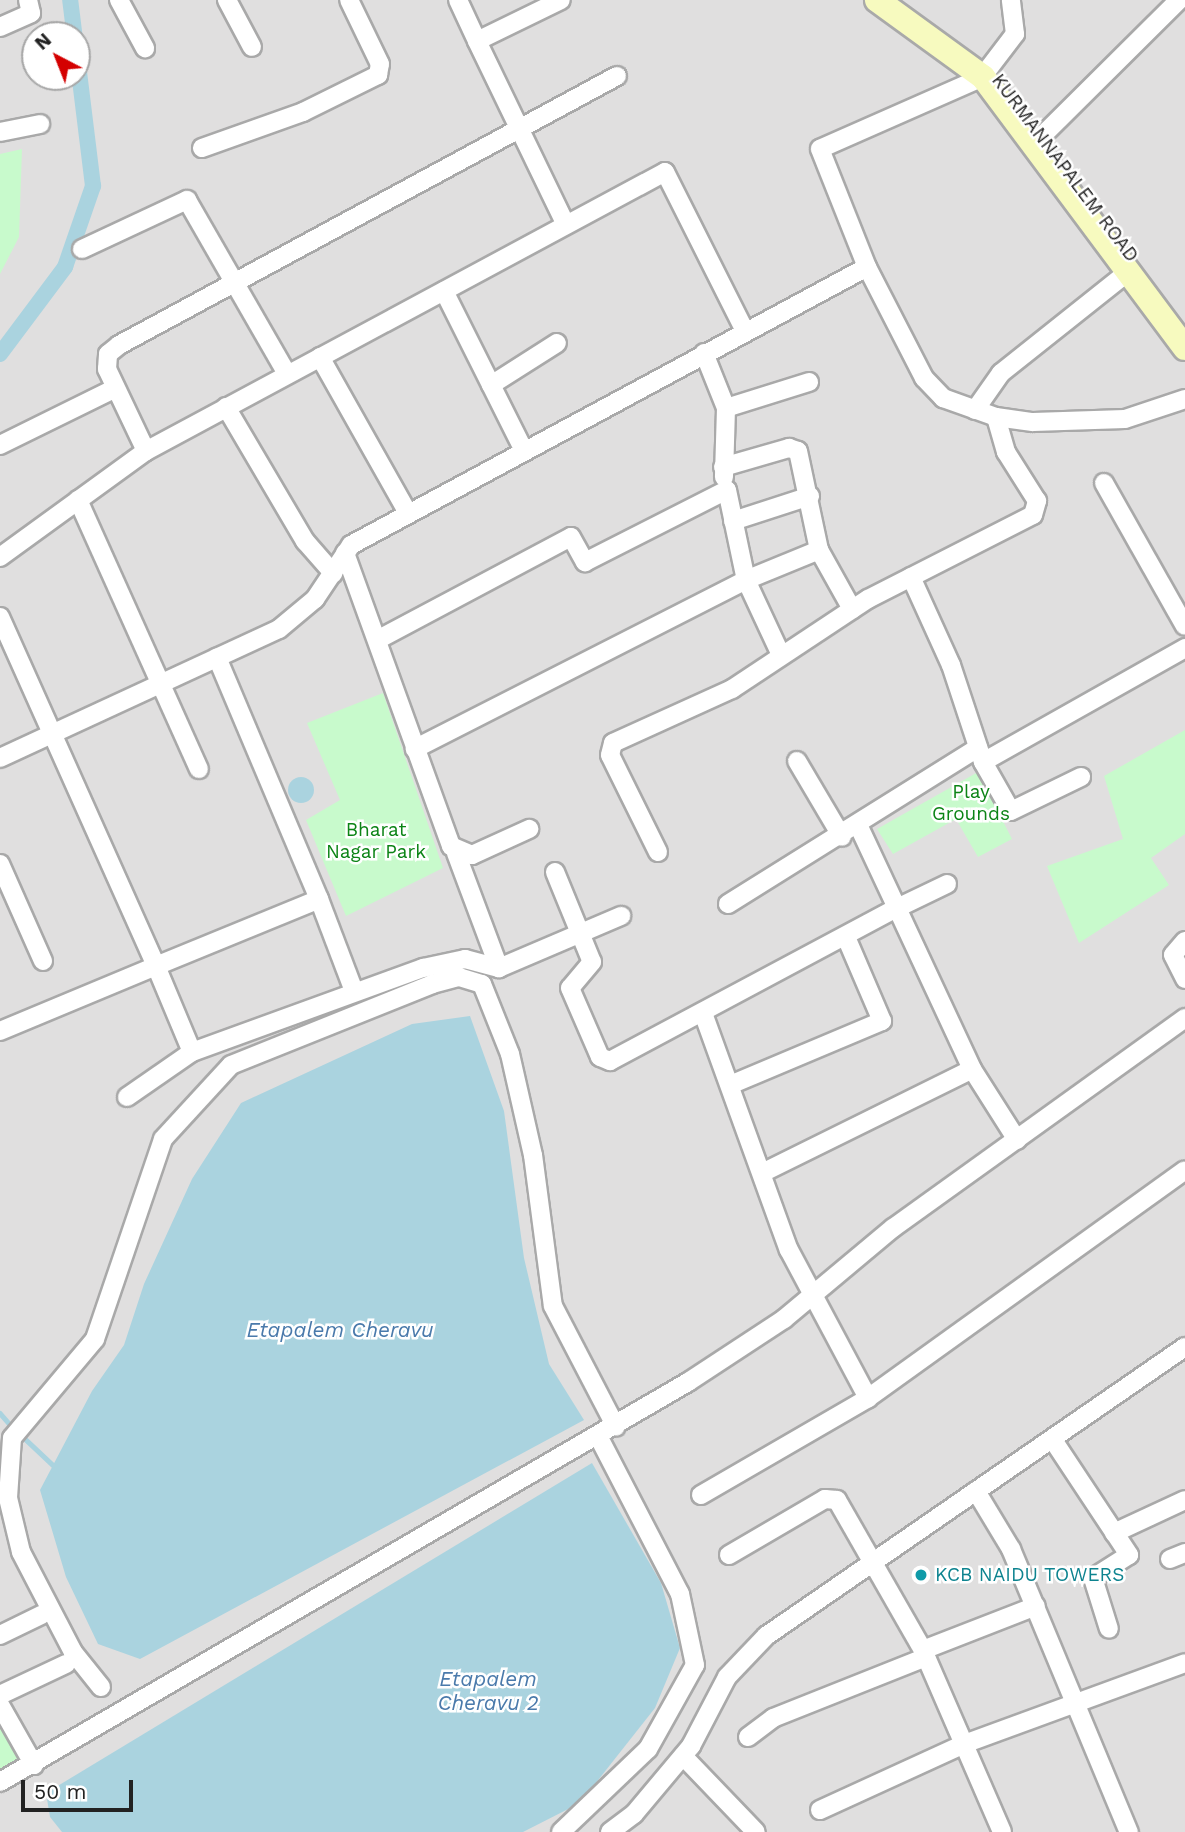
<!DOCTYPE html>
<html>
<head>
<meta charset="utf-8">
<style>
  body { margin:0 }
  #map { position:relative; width:1185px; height:1832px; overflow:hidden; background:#f2efe9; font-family:"Work Sans",sans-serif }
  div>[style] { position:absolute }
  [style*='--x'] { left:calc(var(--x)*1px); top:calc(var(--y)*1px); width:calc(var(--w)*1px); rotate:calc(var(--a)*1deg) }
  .residential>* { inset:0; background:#e0dfdf }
  .park>* { inset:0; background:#c8facc }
  .water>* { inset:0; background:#aad3df }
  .round { border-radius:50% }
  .stream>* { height:4.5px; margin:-2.25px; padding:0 2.25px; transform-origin:2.25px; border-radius:2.25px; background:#aad3df }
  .canal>* { height:16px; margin:-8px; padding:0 8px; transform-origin:8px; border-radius:8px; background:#aad3df }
  .roads { filter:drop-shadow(2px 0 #a9a9a9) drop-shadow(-2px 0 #a9a9a9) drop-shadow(0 2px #a9a9a9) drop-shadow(0 -2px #a9a9a9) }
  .minor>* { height:18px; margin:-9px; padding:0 9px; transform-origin:9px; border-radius:9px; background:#fff }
  .secondary>* { height:24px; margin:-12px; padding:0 12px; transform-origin:12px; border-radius:12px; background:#f7fabf }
  .dots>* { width:19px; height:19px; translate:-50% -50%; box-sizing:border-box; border:4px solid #fff; border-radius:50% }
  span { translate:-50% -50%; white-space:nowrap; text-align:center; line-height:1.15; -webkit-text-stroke:5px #fff; paint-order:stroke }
  .street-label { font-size:19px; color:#222 }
  .park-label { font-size:19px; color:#0c8416 }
  .culture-label { font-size:19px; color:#0d838f }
  .left { translate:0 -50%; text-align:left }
  .water-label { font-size:21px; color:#4a7aab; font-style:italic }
  .north { position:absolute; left:21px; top:21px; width:70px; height:70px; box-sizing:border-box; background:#fff; border:2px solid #a7a7a7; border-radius:50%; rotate:318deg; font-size:19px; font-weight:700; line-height:28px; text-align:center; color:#222 }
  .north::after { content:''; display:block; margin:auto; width:24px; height:32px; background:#d40000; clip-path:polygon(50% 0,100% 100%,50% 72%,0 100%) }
  .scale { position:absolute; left:21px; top:1780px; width:112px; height:32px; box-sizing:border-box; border:4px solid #222; border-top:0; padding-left:9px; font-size:21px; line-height:24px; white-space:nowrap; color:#222; -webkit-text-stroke:5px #fff; paint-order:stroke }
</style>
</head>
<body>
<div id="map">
  <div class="residential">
    <i style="clip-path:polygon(evenodd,0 0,1185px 0,1185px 1832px,0 1832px,0 0,35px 35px,77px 35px,77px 77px,35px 77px,35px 35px)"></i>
  </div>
  <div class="park">
    <i style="clip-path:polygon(22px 149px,19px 237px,0 274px,0 154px)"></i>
    <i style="clip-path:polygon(383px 693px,443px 868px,346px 916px,306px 820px,340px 800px,307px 723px)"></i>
    <i style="clip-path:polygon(1185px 730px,1185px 834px,1151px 858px,1169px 885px,1079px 943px,1047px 866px,1123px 839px,1104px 776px)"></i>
    <i style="clip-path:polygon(978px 772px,1012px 839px,978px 857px,956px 819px,893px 854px,877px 829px)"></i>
    <i style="clip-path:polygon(0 1722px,20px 1758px,0 1770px)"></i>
  </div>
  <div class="water">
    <i class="round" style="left:288px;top:777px;width:26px;height:26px"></i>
    <i style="clip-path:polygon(470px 1016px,504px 1111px,524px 1258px,549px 1364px,584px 1420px,140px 1659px,98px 1644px,66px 1577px,40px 1490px,92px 1391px,124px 1345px,144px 1284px,192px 1179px,241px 1103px,412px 1024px)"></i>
    <i style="clip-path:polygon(592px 1463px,661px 1583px,680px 1648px,655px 1708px,580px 1803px,523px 1832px,62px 1832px,50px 1817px,46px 1793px)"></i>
  </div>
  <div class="stream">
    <i style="--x:0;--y:1413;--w:20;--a:49"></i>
    <i style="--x:20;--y:1434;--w:45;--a:43.2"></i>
  </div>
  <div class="canal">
    <i style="--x:0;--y:354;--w:109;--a:-53.2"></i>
    <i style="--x:65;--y:267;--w:86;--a:-70.9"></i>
    <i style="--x:93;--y:186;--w:187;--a:-97"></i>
  </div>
  <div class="roads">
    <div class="minor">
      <i style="--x:119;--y:0;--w:55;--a:61.6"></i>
      <i style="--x:227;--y:0;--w:53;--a:62"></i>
      <i style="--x:458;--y:0;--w:45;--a:65.1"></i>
      <i style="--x:477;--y:41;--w:93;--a:-26"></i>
      <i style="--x:0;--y:27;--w:34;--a:-24"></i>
      <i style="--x:31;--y:13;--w:13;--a:-103"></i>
      <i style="--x:477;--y:41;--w:204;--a:64.2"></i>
      <i style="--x:989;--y:68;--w:43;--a:-52.6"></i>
      <i style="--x:1015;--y:34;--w:34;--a:-97"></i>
      <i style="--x:983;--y:77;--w:178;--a:156.2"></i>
      <i style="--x:820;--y:149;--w:127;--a:68.3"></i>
      <i style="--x:867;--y:267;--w:125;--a:62.8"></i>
      <i style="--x:924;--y:378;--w:28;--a:46"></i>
      <i style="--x:943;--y:398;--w:56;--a:19.7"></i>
      <i style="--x:996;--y:417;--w:37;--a:8"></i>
      <i style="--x:1033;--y:422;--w:92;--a:-1.9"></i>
      <i style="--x:1125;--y:419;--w:63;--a:-18.4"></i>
      <i style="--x:0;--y:132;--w:41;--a:-11.3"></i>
      <i style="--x:1034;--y:144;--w:204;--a:-44.8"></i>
      <i style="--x:202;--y:148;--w:107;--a:-19.6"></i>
      <i style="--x:303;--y:112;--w:84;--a:-26.3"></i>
      <i style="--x:378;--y:75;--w:11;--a:-80"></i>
      <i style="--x:380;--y:64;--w:71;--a:-115.8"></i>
      <i style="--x:82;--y:249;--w:116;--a:-25"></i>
      <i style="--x:187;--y:200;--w:201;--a:60.1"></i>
      <i style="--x:444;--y:291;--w:177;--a:63.4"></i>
      <i style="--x:704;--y:353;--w:59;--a:68.2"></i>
      <i style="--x:726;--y:408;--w:69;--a:91.7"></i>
      <i style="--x:320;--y:357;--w:179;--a:60.6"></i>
      <i style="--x:491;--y:385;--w:78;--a:-32.5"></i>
      <i style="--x:226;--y:407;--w:156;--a:59.5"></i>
      <i style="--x:305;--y:541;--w:43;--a:48.8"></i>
      <i style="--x:726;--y:408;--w:87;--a:-17.4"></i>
      <i style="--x:975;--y:410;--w:45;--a:-54.9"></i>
      <i style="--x:1001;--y:373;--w:162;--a:-38.5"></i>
      <i style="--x:0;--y:445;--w:127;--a:-26.2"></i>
      <i style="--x:146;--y:451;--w:91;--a:-115.4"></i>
      <i style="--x:107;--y:369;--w:15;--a:-86"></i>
      <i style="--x:108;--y:354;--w:14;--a:-39"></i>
      <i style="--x:119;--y:345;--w:566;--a:-28.38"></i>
      <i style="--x:723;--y:467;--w:69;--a:-16.1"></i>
      <i style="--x:789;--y:448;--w:9;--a:18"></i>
      <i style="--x:798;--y:451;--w:101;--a:78"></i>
      <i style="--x:819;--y:550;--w:68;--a:60.8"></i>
      <i style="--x:1104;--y:483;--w:164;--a:60.5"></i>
      <i style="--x:78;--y:500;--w:295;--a:65.8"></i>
      <i style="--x:733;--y:521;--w:81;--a:-18"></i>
      <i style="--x:345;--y:553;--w:312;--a:70.1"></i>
      <i style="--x:451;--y:846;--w:23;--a:23"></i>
      <i style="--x:472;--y:855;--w:63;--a:-24.5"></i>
      <i style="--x:0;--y:557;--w:180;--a:-36"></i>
      <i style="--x:146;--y:451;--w:589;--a:-28.26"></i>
      <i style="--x:665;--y:172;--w:178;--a:63.3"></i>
      <i style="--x:911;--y:577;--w:97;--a:65.6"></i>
      <i style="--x:951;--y:665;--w:102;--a:71.7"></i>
      <i style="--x:983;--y:762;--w:232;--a:-29.4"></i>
      <i style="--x:0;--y:617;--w:382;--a:65.9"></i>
      <i style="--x:156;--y:966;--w:176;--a:-22.3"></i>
      <i style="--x:319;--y:899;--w:262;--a:-112.9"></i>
      <i style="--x:379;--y:639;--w:217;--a:-28"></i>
      <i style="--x:571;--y:537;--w:29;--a:61"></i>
      <i style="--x:585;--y:562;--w:159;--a:-26.9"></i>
      <i style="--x:727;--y:490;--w:92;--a:78.1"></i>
      <i style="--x:746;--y:580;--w:372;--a:153"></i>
      <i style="--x:781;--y:655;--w:83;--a:-115"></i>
      <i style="--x:746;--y:580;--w:79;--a:-22.3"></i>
      <i style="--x:0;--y:758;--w:307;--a:-24.8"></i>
      <i style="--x:279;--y:629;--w:47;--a:-39.8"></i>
      <i style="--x:315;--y:599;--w:65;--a:-56.3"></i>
      <i style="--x:351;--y:545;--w:586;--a:-28.31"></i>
      <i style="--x:797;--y:761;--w:88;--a:59.4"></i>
      <i style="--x:983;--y:762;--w:56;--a:60.3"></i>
      <i style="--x:1011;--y:811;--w:78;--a:-25.9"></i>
      <i style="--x:658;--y:852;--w:108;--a:-116.3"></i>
      <i style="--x:610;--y:755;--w:12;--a:-76"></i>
      <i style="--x:613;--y:743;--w:131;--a:-24.4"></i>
      <i style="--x:732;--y:689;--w:163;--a:-33.5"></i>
      <i style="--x:868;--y:599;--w:185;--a:-27"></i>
      <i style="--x:1033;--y:515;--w:15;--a:-74"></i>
      <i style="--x:1037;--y:501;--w:58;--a:-122.3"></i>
      <i style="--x:1006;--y:452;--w:36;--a:-106"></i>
      <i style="--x:456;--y:853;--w:123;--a:69.5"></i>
      <i style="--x:0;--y:864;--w:106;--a:66.1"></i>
      <i style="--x:555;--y:872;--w:97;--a:67.7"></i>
      <i style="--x:592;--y:962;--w:34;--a:130"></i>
      <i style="--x:570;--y:988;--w:75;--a:66.5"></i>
      <i style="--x:600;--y:1057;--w:11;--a:22"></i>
      <i style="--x:610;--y:1061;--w:325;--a:-28.1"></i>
      <i style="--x:897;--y:908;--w:89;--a:-115.1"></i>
      <i style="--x:947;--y:884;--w:55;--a:154.4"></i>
      <i style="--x:897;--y:908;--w:178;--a:65"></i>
      <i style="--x:319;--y:899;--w:98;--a:69.2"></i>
      <i style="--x:728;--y:904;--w:295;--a:-32"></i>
      <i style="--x:1185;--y:941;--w:18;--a:131"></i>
      <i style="--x:1173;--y:955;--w:27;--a:63"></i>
      <i style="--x:703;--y:1013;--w:252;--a:70.1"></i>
      <i style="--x:789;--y:1250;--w:168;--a:61.9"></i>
      <i style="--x:0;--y:1031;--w:169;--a:-22.6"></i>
      <i style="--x:156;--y:966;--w:93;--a:67.3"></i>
      <i style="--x:192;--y:1052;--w:246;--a:-20"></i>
      <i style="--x:423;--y:968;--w:43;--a:-12.1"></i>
      <i style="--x:465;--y:959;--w:35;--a:15"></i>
      <i style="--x:499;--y:968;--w:133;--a:-23.1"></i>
      <i style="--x:730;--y:1085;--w:165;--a:-22.8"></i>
      <i style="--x:882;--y:1021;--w:91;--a:-113.2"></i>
      <i style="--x:127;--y:1097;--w:79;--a:-34.7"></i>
      <i style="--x:762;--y:1173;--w:234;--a:-26.3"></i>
      <i style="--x:972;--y:1069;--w:84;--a:57.6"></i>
      <i style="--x:1053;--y:1440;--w:138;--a:56.5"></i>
      <i style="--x:1129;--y:1555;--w:43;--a:147.4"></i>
      <i style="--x:1093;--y:1578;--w:53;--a:72.6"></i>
      <i style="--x:976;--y:1491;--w:68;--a:58.9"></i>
      <i style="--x:1011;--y:1549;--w:307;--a:67.4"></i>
      <i style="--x:701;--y:1495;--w:193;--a:-30.1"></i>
      <i style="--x:868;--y:1398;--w:390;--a:-35.7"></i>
      <i style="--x:1114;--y:1533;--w:78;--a:-24.9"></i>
      <i style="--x:729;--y:1555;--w:111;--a:-30.3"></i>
      <i style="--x:825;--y:1499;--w:12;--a:5"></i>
      <i style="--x:837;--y:1500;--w:173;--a:60.2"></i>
      <i style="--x:923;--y:1650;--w:198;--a:66.5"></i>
      <i style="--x:1170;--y:1559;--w:16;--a:-22"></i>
      <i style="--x:0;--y:1635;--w:46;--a:-26"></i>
      <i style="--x:923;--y:1650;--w:121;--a:-21.3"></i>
      <i style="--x:101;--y:1687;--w:45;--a:-128.7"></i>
      <i style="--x:73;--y:1652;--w:113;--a:-117.5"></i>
      <i style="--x:21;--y:1552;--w:56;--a:-103.5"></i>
      <i style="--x:8;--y:1498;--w:60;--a:-86.2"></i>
      <i style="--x:12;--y:1438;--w:129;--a:-50"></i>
      <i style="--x:95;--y:1339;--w:211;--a:-71.2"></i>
      <i style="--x:163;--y:1139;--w:100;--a:-47.4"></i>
      <i style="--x:231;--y:1065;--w:217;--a:-21.9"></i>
      <i style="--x:432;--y:984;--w:28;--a:-15"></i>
      <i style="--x:459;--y:977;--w:24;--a:17"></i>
      <i style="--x:482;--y:984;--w:75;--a:68.2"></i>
      <i style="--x:510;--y:1054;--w:104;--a:77.2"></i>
      <i style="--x:533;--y:1155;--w:152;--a:82.5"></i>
      <i style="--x:553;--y:1306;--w:136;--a:62.5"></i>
      <i style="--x:0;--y:1695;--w:73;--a:-25.2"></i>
      <i style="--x:0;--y:1705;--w:69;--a:60.5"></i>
      <i style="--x:748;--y:1737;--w:31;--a:-37"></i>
      <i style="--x:773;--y:1718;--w:165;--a:-21.7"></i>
      <i style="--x:683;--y:1756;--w:105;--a:46.2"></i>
      <i style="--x:0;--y:1782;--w:796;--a:-30.17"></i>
      <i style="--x:688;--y:1382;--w:115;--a:-33.3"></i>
      <i style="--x:784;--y:1319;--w:142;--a:-39.9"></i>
      <i style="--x:893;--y:1228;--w:360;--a:-35.7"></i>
      <i style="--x:820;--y:1810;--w:158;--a:-24.6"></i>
      <i style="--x:964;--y:1744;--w:235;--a:-20.1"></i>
      <i style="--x:561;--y:1832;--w:120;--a:-43.7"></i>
      <i style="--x:648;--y:1749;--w:96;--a:-60.8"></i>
      <i style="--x:695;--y:1665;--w:73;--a:-101.9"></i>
      <i style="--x:680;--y:1594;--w:176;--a:-117.4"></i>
      <i style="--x:610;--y:1832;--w:30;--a:-37"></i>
      <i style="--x:634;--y:1814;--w:89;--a:-50"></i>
      <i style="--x:691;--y:1746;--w:78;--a:-62.4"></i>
      <i style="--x:727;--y:1677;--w:57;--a:-46.4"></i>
      <i style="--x:766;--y:1636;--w:509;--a:-34.6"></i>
    </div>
    <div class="secondary">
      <i style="--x:877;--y:0;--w:131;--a:36"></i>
      <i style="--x:983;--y:77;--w:338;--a:53.3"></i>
    </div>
  </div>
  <div class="dots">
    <i style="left:921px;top:1575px;background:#0f9aa8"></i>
  </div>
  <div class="street-label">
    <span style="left:1065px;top:168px;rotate:53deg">KURMANNAPALEM ROAD</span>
  </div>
  <div class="park-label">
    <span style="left:971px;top:803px">Play<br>Grounds</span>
    <span style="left:376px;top:841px">Bharat<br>Nagar Park</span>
  </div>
  <div class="culture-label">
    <span class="left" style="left:935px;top:1575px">KCB NAIDU TOWERS</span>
  </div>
  <div class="water-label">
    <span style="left:340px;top:1330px">Etapalem Cheravu</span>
    <span style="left:488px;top:1691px">Etapalem<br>Cheravu 2</span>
  </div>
  <div class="north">N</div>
  <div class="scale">50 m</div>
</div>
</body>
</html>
